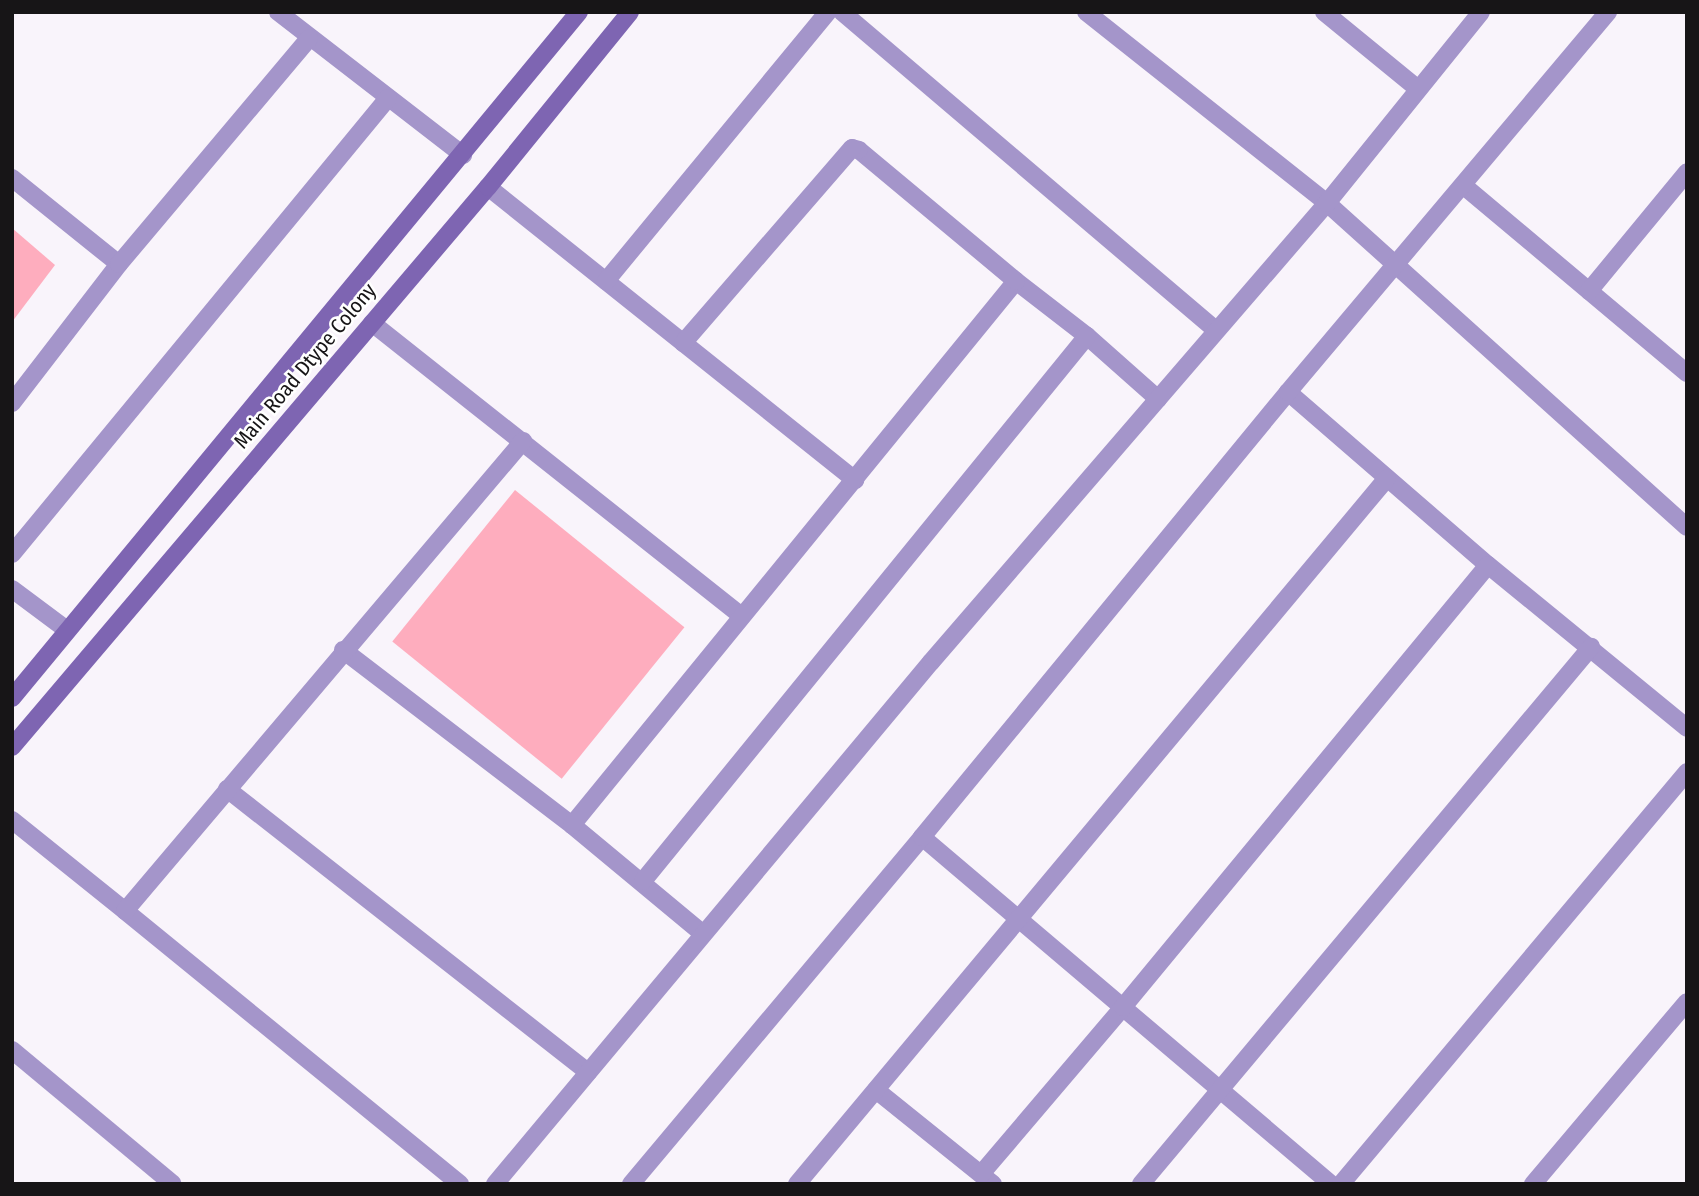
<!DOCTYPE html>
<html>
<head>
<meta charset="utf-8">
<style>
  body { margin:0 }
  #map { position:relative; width:1699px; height:1196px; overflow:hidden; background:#f9f4fb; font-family:"Fira Sans Condensed",sans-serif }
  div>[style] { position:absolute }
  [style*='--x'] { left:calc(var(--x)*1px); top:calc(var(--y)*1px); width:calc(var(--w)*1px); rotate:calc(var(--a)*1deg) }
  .green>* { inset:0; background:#feadbe; transform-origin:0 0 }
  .minor>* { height:18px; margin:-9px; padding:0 9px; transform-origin:9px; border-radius:9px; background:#a495ca }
  .secondary>* { height:18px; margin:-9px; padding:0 9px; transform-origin:9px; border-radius:9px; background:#7e65b2 }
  span { translate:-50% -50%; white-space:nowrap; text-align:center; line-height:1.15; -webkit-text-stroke:5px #fff; paint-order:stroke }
  .street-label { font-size:21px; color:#171517 }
  .frame { position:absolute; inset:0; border:14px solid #171517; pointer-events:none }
</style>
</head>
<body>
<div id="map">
  <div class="green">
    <i style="clip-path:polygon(12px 228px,55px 265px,12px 322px)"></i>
    <i style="left:515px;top:490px;width:218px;height:195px;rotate:39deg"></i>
  </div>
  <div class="minor">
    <i style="--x:278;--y:12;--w:234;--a:37.7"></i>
    <i style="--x:842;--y:12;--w:491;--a:40.4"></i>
    <i style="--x:1086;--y:12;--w:308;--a:38.4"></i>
    <i style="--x:1327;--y:203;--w:484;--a:42"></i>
    <i style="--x:1324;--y:12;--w:120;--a:39.3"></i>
    <i style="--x:12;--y:178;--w:137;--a:38.8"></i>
    <i style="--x:1464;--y:186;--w:291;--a:40"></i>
    <i style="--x:488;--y:187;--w:470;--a:38.6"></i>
    <i style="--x:606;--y:281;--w:349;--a:-50.5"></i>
    <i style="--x:1016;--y:281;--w:90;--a:37.8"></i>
    <i style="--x:1087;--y:336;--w:95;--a:41.6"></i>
    <i style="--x:1589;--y:291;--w:154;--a:-50.5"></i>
    <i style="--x:372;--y:323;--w:472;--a:38.4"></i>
    <i style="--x:1288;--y:392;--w:264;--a:40.9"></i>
    <i style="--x:1488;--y:565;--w:257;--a:39.3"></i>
    <i style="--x:12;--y:403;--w:175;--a:-52.4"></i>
    <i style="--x:119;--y:264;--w:295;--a:-49.9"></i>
    <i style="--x:12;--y:554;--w:591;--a:-50.49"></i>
    <i style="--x:12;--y:589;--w:69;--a:36.7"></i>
    <i style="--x:343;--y:650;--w:288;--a:37.4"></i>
    <i style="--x:572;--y:825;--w:169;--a:39.7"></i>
    <i style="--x:227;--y:789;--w:459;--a:38.1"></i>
    <i style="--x:12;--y:820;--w:145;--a:38.8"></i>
    <i style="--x:572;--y:825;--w:702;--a:-50.78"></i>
    <i style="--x:1016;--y:281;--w:204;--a:-140.2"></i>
    <i style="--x:859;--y:150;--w:7;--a:-164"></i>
    <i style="--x:852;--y:148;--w:258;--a:130.9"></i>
    <i style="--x:922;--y:837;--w:536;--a:40.31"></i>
    <i style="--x:643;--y:881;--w:703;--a:-50.83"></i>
    <i style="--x:12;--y:1050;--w:209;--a:39.8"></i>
    <i style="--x:876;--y:1090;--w:150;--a:38.8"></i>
    <i style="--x:981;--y:1174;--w:219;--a:-49.6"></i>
    <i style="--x:1123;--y:1007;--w:573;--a:-50.45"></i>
    <i style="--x:460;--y:1184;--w:432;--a:-140.8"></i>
    <i style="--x:125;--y:911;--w:616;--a:-49.74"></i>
    <i style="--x:495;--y:1184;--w:680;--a:-50.13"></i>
    <i style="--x:931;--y:662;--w:606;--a:-49.21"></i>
    <i style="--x:1327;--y:203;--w:245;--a:-51.1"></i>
    <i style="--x:631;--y:1184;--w:453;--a:-50"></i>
    <i style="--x:922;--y:837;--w:576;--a:-50.56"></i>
    <i style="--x:1288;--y:392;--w:497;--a:-49.9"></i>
    <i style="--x:797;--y:1184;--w:920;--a:-50.11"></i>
    <i style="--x:1141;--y:1184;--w:701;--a:-50.04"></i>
    <i style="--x:1341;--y:1184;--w:538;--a:-49.98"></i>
    <i style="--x:1533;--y:1184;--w:238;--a:-49.8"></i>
  </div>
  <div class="secondary">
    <i style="--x:12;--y:698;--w:890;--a:-50.43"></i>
    <i style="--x:12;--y:747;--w:735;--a:-49.64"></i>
    <i style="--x:488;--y:187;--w:225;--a:-50.9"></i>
  </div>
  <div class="street-label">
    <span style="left:305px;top:366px;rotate:-50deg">Main Road Dtype Colony</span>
  </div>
  <div class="frame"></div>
</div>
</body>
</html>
